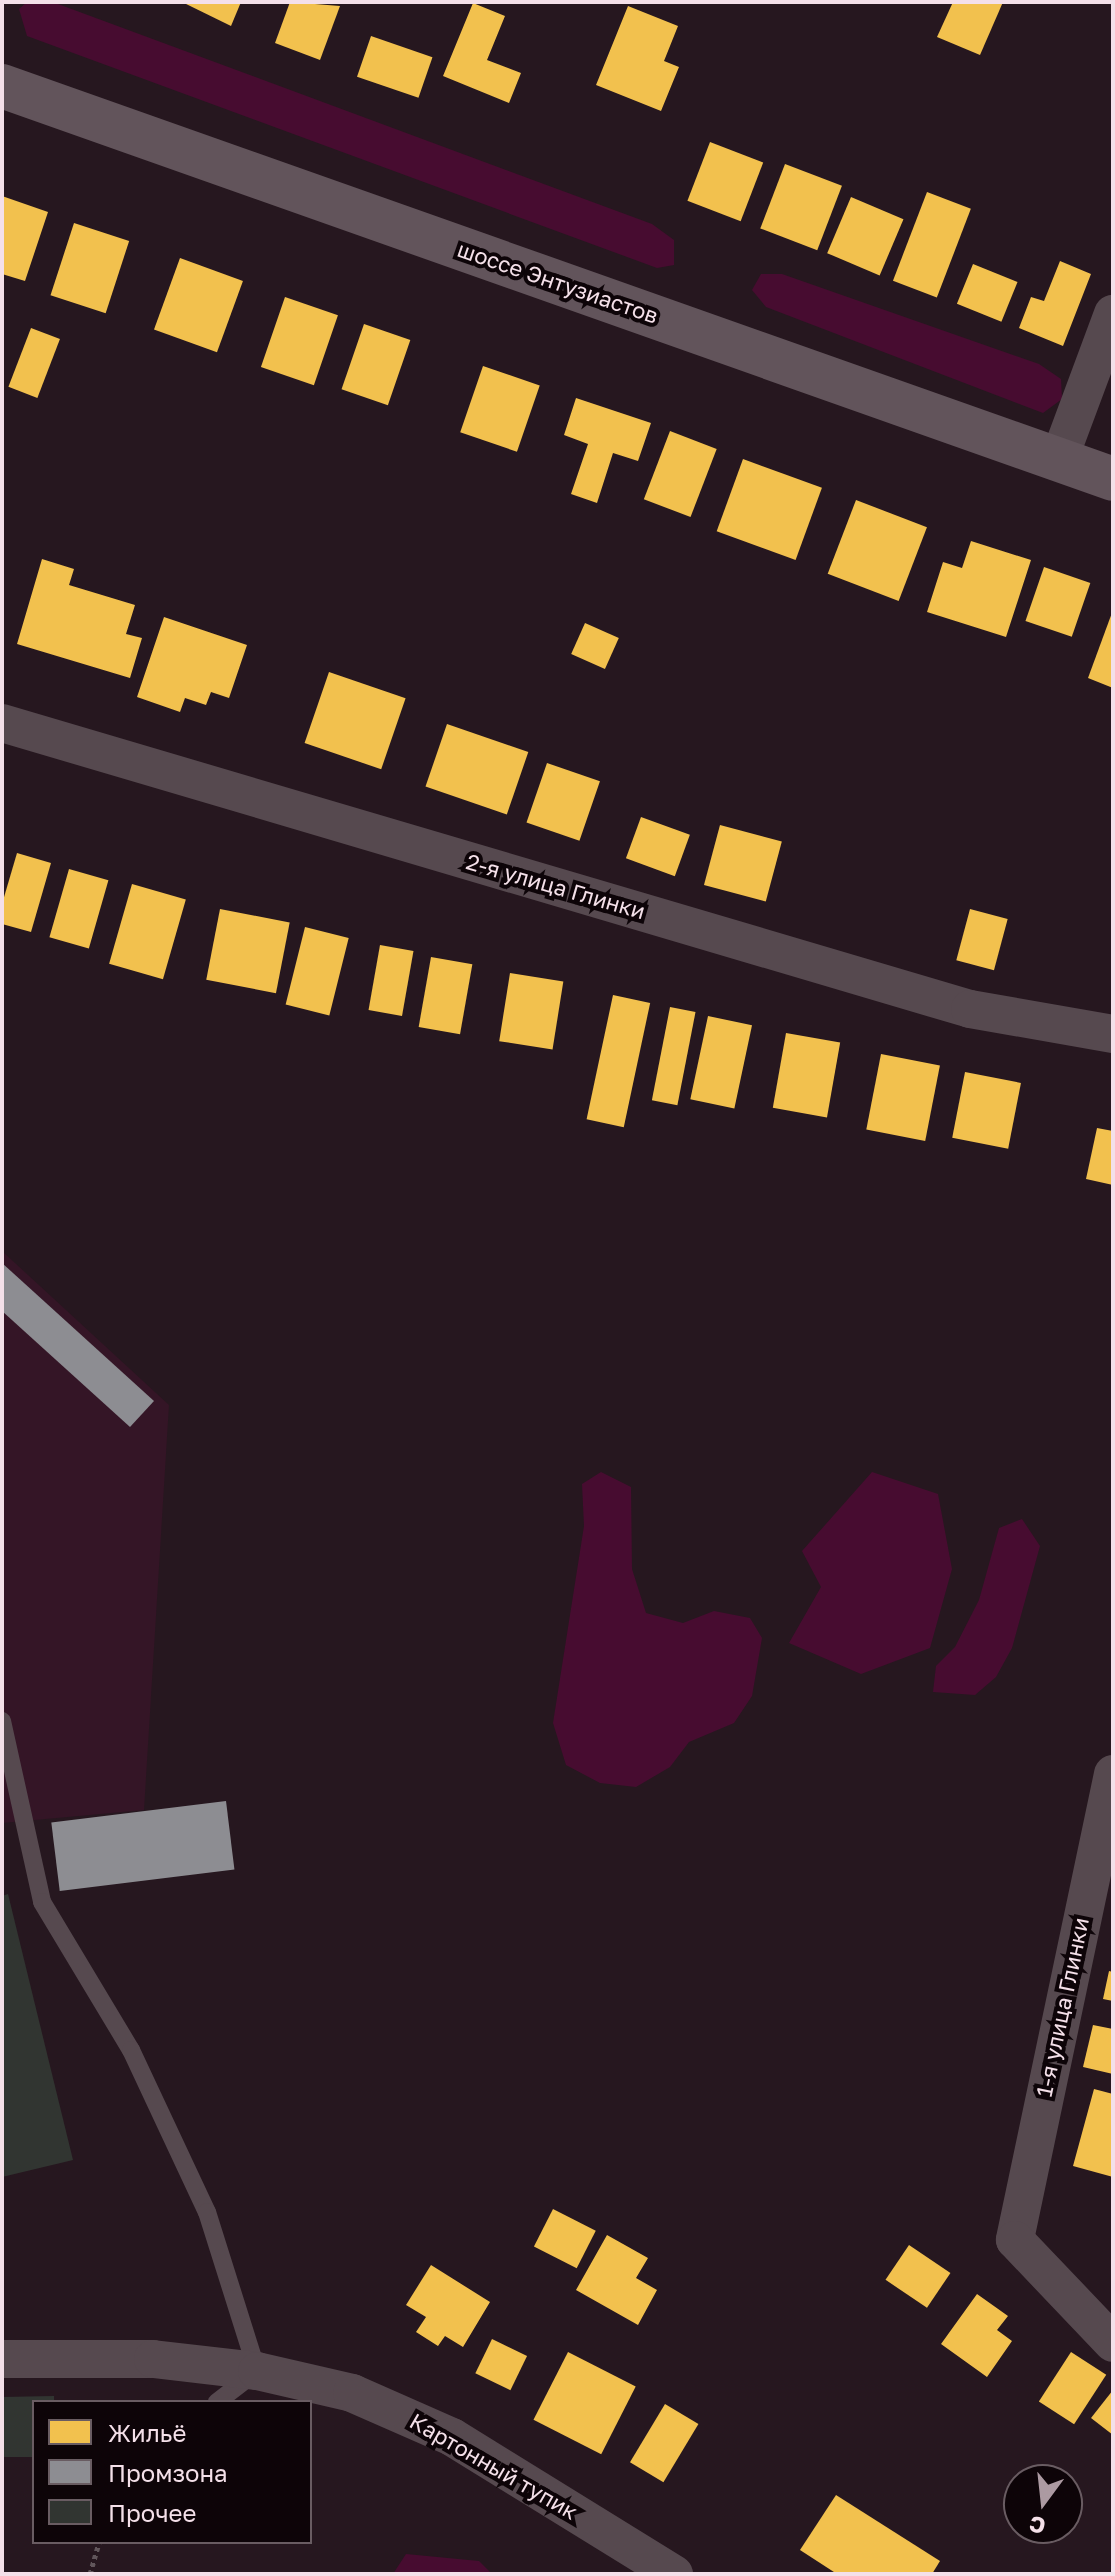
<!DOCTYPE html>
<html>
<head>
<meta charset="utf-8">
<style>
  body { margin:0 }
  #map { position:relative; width:1115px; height:2576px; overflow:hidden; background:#26171f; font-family:"Golos Text",sans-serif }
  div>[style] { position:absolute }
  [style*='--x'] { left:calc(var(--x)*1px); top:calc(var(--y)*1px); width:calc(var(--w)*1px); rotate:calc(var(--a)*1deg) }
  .built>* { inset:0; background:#341526 }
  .green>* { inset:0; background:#470c30 }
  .homes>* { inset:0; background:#f2c14e; transform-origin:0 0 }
  .industry>* { inset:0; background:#8d8d92; transform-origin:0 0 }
  .building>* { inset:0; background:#313531 }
  .path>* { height:5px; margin-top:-2.5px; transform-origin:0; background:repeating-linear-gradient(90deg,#61565b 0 4px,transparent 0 8px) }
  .service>* { height:18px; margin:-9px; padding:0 9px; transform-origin:9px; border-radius:9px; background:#56494f }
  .minor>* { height:38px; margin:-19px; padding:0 19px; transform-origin:19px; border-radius:19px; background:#56494f }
  .secondary>* { height:44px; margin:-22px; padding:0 22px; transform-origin:22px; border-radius:22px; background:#62545b }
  span { translate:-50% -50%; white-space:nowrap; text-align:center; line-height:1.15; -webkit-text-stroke:8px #0d0408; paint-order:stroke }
  .street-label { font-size:22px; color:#f4e0e9 }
  .frame { position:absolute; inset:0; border:4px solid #f4e0e9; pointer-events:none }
  .legend { position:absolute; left:32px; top:2400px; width:280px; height:144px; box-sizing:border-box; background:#0d0408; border:2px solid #695c62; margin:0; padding:10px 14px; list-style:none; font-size:24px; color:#f4e0e9 }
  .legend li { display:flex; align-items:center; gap:16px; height:40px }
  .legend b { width:40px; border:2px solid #695c62 }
  .north { position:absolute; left:1003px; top:2464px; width:80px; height:80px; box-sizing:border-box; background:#0d0408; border:2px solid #695c62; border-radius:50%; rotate:195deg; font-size:22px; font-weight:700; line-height:32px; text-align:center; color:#f4e0e9 }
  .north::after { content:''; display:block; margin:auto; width:28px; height:36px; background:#ac9aa2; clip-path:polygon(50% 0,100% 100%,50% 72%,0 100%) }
</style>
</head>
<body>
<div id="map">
  <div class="built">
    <i style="clip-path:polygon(2px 1251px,169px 1405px,144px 1810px,2px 1823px)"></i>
  </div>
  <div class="green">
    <i style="clip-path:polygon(27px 2px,58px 4px,652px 224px,674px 240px,674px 265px,657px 268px,27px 36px,19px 9px)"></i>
    <i style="clip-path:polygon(761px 274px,782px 274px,1039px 364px,1061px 379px,1062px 399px,1043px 413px,766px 307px,752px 290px)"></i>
    <i style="clip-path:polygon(601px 1472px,631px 1487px,632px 1569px,646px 1613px,683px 1623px,714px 1611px,750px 1618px,762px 1638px,752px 1696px,734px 1723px,689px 1742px,670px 1767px,636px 1787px,600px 1783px,566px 1765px,553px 1723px,584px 1526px,582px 1484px)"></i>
    <i style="clip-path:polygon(872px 1472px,938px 1494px,952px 1569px,930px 1648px,861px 1674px,789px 1643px,821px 1587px,802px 1551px)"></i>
    <i style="clip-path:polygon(1022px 1519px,1040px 1546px,1012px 1648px,996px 1677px,975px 1695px,933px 1692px,936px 1666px,955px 1647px,979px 1600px,999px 1528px)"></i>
    <i style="clip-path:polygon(406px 2554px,479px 2561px,492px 2574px,393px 2574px)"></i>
  </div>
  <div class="homes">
    <i style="clip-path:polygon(182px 2px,241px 2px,231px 26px)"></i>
    <i style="clip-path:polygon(290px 2px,340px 6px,320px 60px,275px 43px)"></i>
    <i style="clip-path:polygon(953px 2px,1003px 2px,980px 55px,937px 37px)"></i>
    <i style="clip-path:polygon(473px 3px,505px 16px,487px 60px,521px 73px,509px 103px,443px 76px)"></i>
    <i style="clip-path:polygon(628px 6px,678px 26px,664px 61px,679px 67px,661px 111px,596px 85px)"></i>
    <i style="left:371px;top:36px;width:65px;height:43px;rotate:19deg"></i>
    <i style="left:710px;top:142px;width:57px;height:63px;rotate:21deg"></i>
    <i style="left:785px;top:164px;width:61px;height:69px;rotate:21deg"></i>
    <i style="left:927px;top:192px;width:47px;height:95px;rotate:21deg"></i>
    <i style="clip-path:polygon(2px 196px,48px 212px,25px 281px,2px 274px)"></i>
    <i style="left:851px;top:197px;width:57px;height:61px;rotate:23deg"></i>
    <i style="left:74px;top:223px;width:58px;height:76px;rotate:18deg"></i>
    <i style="left:180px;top:258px;width:67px;height:76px;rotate:20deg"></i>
    <i style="clip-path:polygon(1060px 261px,1091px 274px,1063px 346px,1019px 328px,1031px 297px,1044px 301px)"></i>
    <i style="left:973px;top:264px;width:48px;height:43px;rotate:22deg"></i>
    <i style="left:285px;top:297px;width:56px;height:74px;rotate:19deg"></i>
    <i style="left:364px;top:324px;width:49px;height:69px;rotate:19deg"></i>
    <i style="left:31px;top:328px;width:31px;height:63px;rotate:21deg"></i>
    <i style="left:483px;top:366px;width:60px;height:70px;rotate:19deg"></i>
    <i style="clip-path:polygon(576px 398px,651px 423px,638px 461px,613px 453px,597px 503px,571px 494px,588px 444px,564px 435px)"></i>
    <i style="left:670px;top:431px;width:50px;height:73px;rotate:21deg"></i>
    <i style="left:743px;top:459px;width:84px;height:77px;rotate:20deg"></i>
    <i style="left:856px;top:500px;width:76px;height:79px;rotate:21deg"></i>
    <i style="clip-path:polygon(971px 541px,1031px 560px,1006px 637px,927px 612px,943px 562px,962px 568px)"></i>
    <i style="clip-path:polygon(42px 559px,74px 569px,69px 585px,135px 605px,126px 634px,142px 638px,130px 678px,17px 644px)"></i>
    <i style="left:1044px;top:567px;width:49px;height:57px;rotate:19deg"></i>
    <i style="clip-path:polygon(1113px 610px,1113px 688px,1088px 678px)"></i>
    <i style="clip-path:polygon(164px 617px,247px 645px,229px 698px,211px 692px,206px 705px,185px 698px,180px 712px,137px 697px)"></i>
    <i style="left:585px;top:623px;width:37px;height:34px;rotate:24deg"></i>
    <i style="left:329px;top:672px;width:81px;height:75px;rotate:19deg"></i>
    <i style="left:447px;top:724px;width:86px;height:66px;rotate:19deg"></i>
    <i style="left:547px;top:763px;width:56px;height:63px;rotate:19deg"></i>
    <i style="left:641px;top:817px;width:52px;height:44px;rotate:20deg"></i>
    <i style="left:720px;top:825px;width:64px;height:62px;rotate:15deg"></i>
    <i style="clip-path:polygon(17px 853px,51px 863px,31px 932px,2px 924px,2px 904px)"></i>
    <i style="left:69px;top:869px;width:41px;height:71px;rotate:16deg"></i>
    <i style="left:132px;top:884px;width:56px;height:83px;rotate:16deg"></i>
    <i style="left:220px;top:909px;width:71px;height:72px;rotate:11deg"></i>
    <i style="left:970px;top:909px;width:39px;height:53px;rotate:15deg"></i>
    <i style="left:305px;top:927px;width:45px;height:80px;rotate:14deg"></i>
    <i style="left:380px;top:945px;width:34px;height:66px;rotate:10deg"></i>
    <i style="left:431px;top:957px;width:42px;height:71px;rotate:10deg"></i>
    <i style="left:510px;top:973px;width:54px;height:69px;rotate:9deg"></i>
    <i style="left:613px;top:995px;width:38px;height:127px;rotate:12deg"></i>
    <i style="left:670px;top:1007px;width:26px;height:95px;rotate:11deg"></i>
    <i style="left:708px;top:1016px;width:45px;height:85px;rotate:12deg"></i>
    <i style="left:786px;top:1033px;width:55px;height:76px;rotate:10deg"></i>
    <i style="left:881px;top:1054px;width:60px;height:77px;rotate:11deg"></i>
    <i style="left:965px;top:1072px;width:57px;height:67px;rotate:11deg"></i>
    <i style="clip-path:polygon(1097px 1128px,1113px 1131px,1113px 1185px,1086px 1179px)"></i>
    <i style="clip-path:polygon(1109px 1971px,1113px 1972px,1113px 2001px,1103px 1999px)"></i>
    <i style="clip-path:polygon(1093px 2025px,1113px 2029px,1113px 2074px,1083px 2067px)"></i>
    <i style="clip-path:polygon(1094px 2089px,1113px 2094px,1113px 2177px,1073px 2166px)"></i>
    <i style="left:553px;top:2209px;width:48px;height:42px;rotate:27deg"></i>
    <i style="clip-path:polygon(607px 2235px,648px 2258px,636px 2278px,657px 2290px,638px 2325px,576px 2290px)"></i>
    <i style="left:909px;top:2245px;width:50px;height:42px;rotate:34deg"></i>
    <i style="clip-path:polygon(431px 2265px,490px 2302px,463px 2347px,445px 2336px,438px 2346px,416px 2332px,426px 2317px,406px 2305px)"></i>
    <i style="clip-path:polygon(977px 2294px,1008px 2316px,997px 2330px,1012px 2341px,987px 2377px,941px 2344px)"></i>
    <i style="left:492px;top:2339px;width:39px;height:38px;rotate:26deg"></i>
    <i style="left:568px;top:2352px;width:76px;height:76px;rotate:27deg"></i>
    <i style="left:1071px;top:2352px;width:42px;height:59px;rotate:33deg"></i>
    <i style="clip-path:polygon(1113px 2390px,1113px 2435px,1091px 2418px)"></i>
    <i style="left:665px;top:2404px;width:39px;height:68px;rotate:31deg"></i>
    <i style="clip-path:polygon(836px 2495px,940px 2561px,932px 2574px,837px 2574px,800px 2550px)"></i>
  </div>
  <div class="industry">
    <i style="clip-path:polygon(2px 1263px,154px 1401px,130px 1427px,2px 1311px)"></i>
    <i style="left:226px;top:1801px;width:69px;height:176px;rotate:83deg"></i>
  </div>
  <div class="building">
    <i style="clip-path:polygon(8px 1894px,73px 2160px,2px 2177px,2px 1896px)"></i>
    <i style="clip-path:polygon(54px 2396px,54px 2402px,34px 2402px,34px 2457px,2px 2457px,2px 2397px)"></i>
  </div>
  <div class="path">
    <i style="--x:90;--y:2574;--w:33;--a:-74"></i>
  </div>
  <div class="service">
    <i style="--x:2;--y:1721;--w:185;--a:77.5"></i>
    <i style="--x:42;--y:1902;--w:173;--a:59"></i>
    <i style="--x:131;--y:2050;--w:179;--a:64.9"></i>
    <i style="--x:207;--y:2212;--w:167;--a:72.5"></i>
    <i style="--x:257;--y:2371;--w:51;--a:142.2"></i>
  </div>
  <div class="minor">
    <i style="--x:1059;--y:459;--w:155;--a:-69.6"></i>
    <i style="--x:2;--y:723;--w:1009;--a:16.46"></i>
    <i style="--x:970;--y:1009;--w:145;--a:9.9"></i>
    <i style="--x:1113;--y:1774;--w:476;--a:101.9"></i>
    <i style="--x:1015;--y:2240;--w:142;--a:46.4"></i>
    <i style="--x:2;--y:2359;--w:151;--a:0"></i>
    <i style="--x:153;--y:2359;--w:105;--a:6.6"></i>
    <i style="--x:257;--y:2371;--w:98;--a:13"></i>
    <i style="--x:352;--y:2393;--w:109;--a:23.7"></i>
    <i style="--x:452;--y:2437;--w:261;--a:31.7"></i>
  </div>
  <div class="secondary">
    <i style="--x:2;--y:86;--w:1178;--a:19.48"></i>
  </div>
  <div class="street-label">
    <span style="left:558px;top:282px;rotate:19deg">шоссе Энтузиастов</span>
    <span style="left:556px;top:886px;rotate:16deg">2-я улица Глинки</span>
    <span style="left:1062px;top:2007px;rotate:-78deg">1-я улица Глинки</span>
    <span style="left:494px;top:2466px;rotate:30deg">Картонный тупик</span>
  </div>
  <div class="frame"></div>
  <ul class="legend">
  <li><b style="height:22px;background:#f2c14e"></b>Жильё</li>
  <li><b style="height:22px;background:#8d8d92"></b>Промзона</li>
  <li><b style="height:22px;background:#313531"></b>Прочее</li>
  </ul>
  <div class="north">С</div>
</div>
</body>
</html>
